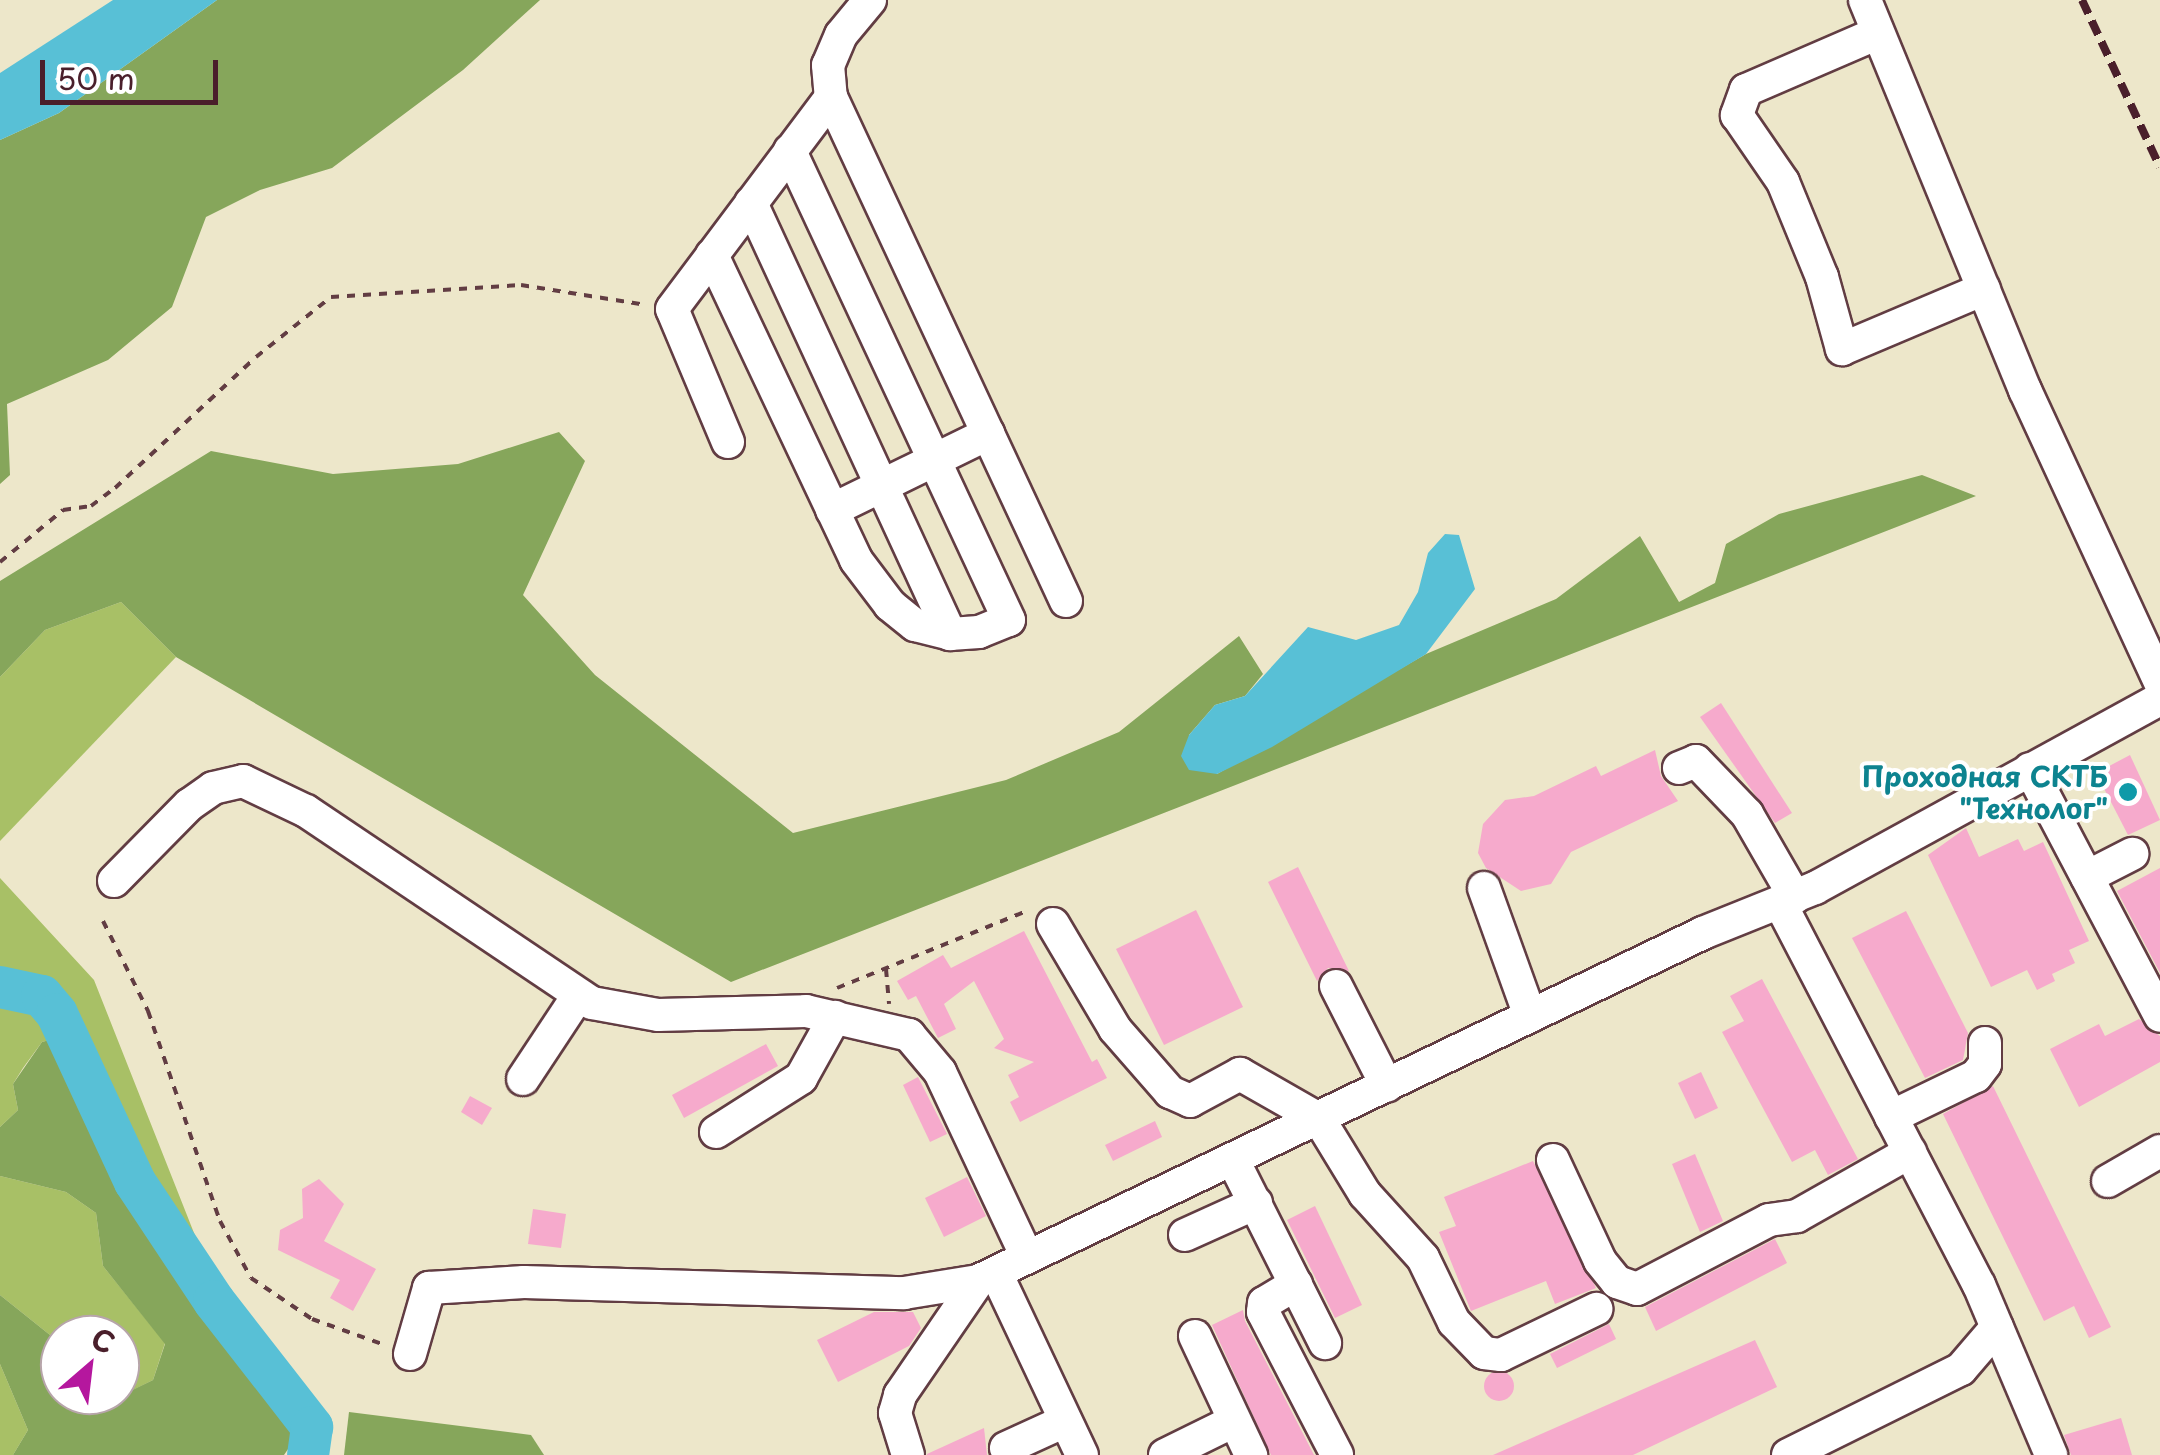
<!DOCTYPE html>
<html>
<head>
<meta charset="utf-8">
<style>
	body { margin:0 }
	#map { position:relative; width:2160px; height:1455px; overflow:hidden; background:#ede7ca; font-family:"Playpen Sans",sans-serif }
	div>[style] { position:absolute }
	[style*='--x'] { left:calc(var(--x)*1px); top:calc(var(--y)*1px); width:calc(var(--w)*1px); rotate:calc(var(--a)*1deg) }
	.green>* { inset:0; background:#a8c066 }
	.forest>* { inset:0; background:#86a65b }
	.water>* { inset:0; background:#58c0d6 }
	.river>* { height:42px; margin:-21px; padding:0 21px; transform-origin:21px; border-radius:21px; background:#58c0d6 }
	.building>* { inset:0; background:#f6aacc }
	.round { border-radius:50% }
	.path>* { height:4px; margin-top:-2px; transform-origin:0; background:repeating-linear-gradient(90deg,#623d43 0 8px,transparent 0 16px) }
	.roads { filter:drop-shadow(2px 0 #623d43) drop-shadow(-2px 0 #623d43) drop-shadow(0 2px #623d43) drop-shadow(0 -2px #623d43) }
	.minor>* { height:32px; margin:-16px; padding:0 16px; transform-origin:16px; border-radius:16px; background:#fff }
	.rail>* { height:8px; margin-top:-4px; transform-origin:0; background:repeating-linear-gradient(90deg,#4a1f2b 0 15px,transparent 0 23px) }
	.dots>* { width:28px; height:28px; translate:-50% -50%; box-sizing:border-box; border:5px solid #fff; border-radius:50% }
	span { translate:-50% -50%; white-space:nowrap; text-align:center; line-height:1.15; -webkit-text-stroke:8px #fff; paint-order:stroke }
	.culture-label { font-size:28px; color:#0d838f; font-weight:700 }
	.right { translate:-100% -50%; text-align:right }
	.north { position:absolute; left:40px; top:1315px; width:100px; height:100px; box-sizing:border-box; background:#fff; border:2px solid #b7a5aa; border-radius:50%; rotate:28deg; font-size:28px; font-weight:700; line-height:40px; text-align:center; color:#4a1f2b }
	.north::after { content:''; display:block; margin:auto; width:35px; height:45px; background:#b5179e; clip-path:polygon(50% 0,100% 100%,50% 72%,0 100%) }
	.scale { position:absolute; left:40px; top:60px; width:178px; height:45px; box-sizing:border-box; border:5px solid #4a1f2b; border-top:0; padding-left:12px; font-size:30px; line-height:35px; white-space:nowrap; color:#4a1f2b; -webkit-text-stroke:8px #fff; paint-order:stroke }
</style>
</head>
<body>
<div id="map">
	<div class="green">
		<div style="clip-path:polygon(121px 602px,176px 657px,0 841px,0 677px,45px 630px)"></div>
		<div style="clip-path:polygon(0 878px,94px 980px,196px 1238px,147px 1172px,70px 1011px,44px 988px,0 977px)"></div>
		<div style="clip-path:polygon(0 994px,48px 1012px,60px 1037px,42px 1042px,23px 1068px,13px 1084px,18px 1110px,0 1127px)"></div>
		<div style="clip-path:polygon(0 1176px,66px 1192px,96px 1213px,103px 1266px,165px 1343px,153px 1380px,115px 1399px,120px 1335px,60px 1335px,60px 1343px,0 1295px)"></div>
		<div style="clip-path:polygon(0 1364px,28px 1430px,13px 1455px,0 1455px)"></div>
	</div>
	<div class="forest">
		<div style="clip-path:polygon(217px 0,540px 0,463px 70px,332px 168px,260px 190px,206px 217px,172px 307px,108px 360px,7px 404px,10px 475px,0 484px,0 140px,59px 113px)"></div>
		<div style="clip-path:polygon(559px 432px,585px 461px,523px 595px,595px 675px,793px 833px,1006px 780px,1119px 732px,1239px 636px,1263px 674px,1245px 696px,1215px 705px,1189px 735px,1217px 774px,1426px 654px,1556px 599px,1640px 536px,1679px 602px,1715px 583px,1726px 544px,1779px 514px,1922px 475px,1976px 496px,731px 982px,176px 657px,121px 602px,45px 630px,0 677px,0 581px,211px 451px,333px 474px,458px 464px)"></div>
		<div style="clip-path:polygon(60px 1037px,125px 1185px,299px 1433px,284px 1455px,13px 1455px,28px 1430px,0 1364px,0 1295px,60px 1343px,60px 1395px,116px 1398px,153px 1380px,165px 1344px,103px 1266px,96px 1213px,66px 1192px,0 1176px,0 1127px,18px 1110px,13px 1084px,42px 1042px)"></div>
		<div style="clip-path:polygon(349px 1412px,531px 1435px,544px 1455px,344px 1455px)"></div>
	</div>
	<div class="water">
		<div style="clip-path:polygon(113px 0,217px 0,59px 113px,0 140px,0 73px)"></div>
		<div style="clip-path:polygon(1445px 534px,1459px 535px,1475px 589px,1426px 654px,1272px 747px,1217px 774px,1189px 770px,1181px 756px,1189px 735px,1215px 705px,1245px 696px,1308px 627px,1356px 640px,1399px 625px,1418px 592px,1428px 553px)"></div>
	</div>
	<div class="river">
		<div style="--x:0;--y:987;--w:43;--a:12.1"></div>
		<div style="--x:42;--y:996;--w:23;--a:50"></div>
		<div style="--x:57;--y:1014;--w:185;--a:65.1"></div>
		<div style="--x:135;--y:1182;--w:143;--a:56.4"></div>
		<div style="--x:214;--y:1301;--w:160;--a:52.1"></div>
		<div style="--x:312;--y:1427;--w:28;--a:98"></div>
	</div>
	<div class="building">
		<div style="clip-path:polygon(1721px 703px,1792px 813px,1775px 823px,1700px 717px)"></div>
		<div style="clip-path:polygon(1655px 750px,1661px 776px,1678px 801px,1571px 852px,1551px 884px,1521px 891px,1486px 868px,1478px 853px,1483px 824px,1505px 800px,1534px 796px,1596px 766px,1601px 776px)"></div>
		<div style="clip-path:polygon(2130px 755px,2160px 820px,2128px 835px,2096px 773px)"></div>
		<div style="clip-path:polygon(1966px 828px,1979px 857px,2018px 839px,2024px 851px,2043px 842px,2089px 941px,2069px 950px,2075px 963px,2052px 974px,2055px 981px,2037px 990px,2027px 970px,1991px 987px,1928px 855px)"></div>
		<div style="clip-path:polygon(1298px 867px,1349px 971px,1328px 968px,1317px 981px,1268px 882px)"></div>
		<div style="clip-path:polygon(2160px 868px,2160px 973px,2117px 891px)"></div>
		<div style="clip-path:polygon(1196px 910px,1243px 1007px,1164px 1045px,1116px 949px)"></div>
		<div style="clip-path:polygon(1906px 911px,1968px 1033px,1963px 1060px,1925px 1078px,1852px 938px)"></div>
		<div style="clip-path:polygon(1024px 931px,1092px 1062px,1097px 1059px,1107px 1078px,1020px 1122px,1010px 1102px,1019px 1097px,1008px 1075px,1034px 1062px,994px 1048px,1004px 1039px,974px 981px,944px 1004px,956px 1029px,938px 1038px,916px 996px,908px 1000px,897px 981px,943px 955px,951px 968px)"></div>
		<div style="clip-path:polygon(1762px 979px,1858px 1159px,1828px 1175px,1815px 1150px,1792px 1162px,1722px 1032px,1744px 1021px,1730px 996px)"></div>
		<div style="clip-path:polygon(2139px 1019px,2160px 1036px,2160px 1062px,2079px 1107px,2050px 1049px,2099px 1024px,2105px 1036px)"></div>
		<div style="clip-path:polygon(766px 1044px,778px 1066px,684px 1118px,672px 1095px)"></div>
		<div style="clip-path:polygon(1701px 1072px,1718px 1108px,1695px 1119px,1678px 1083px)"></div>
		<div style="clip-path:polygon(918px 1077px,947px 1134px,930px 1142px,903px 1085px)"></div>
		<div style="clip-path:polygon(1993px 1086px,2111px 1327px,2089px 1338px,2074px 1306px,2044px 1321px,1943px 1114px)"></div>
		<div style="clip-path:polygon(470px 1096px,492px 1108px,482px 1125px,461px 1112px)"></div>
		<div style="clip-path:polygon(1155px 1121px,1162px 1137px,1113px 1161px,1105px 1145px)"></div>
		<div style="clip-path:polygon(1695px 1154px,1723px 1221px,1700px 1232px,1672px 1164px)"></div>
		<div style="clip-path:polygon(1533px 1161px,1596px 1288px,1555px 1304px,1546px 1281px,1471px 1311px,1439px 1232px,1456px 1226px,1444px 1197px)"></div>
		<div style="clip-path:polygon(967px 1177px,986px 1216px,944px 1237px,925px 1198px)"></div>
		<div style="clip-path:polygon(319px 1179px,344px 1204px,324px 1241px,376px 1269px,353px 1311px,330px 1298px,340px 1280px,278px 1250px,280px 1230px,303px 1218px,302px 1189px)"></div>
		<div style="clip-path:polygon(1315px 1206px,1362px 1305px,1335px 1318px,1287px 1220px)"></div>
		<div style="clip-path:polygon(533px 1209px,566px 1214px,561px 1248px,528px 1244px)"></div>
		<div style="clip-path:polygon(1775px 1239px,1787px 1263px,1656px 1331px,1645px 1307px)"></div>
		<div style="clip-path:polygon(1243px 1310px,1245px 1321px,1314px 1455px,1271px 1455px,1212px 1325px)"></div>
		<div style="clip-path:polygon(874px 1312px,913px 1312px,921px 1328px,909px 1346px,838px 1382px,817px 1340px)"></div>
		<div style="clip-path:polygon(1609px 1324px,1616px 1339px,1557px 1368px,1550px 1354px)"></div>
		<div style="clip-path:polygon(1755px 1340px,1777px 1387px,1633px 1455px,1493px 1455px)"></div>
		<div class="round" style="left:1484px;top:1371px;width:30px;height:30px"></div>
		<div style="clip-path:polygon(2121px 1418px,2132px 1455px,2071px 1455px,2064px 1435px)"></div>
		<div style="clip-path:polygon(984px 1428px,987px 1455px,927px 1455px,927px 1454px)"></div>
	</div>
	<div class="path">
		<div style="--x:0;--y:562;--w:82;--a:-39.5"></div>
		<div style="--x:63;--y:510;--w:28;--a:-8"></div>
		<div style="--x:91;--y:506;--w:30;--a:-37"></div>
		<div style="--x:115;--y:488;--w:192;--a:-42.9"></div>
		<div style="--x:256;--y:357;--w:96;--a:-38.7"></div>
		<div style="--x:331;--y:297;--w:190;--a:-3.6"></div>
		<div style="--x:521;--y:285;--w:127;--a:9.1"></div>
		<div style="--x:103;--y:921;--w:101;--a:63.4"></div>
		<div style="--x:148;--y:1011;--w:222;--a:71.1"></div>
		<div style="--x:220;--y:1221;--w:65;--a:61.5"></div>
		<div style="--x:251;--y:1278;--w:73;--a:33.9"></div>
		<div style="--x:312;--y:1319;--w:74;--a:19.7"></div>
		<div style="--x:886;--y:969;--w:35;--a:85"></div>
		<div style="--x:837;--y:988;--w:205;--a:-22.1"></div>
	</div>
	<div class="roads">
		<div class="minor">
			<div style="--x:870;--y:0;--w:45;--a:129.6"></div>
			<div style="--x:841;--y:35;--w:33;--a:113"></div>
			<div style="--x:828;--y:65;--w:32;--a:85"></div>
			<div style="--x:831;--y:97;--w:556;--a:65"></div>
			<div style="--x:1865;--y:0;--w:422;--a:67.7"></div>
			<div style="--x:2025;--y:390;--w:322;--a:65.2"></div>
			<div style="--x:1878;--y:33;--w:144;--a:156.6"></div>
			<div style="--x:1746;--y:90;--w:27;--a:110"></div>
			<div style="--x:1737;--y:115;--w:81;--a:55.5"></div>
			<div style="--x:1783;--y:182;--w:103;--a:67.7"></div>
			<div style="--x:1822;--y:277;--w:75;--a:74.5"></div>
			<div style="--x:1842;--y:349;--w:154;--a:-22.9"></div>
			<div style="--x:751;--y:203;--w:475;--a:65.2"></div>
			<div style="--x:712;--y:255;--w:337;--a:64.7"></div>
			<div style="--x:856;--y:560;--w:56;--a:52.9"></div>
			<div style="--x:890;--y:605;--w:32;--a:39"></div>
			<div style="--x:915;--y:625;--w:36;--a:14"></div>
			<div style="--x:950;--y:634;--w:29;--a:-4"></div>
			<div style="--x:979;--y:632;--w:32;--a:-22"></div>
			<div style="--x:1009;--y:620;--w:518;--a:-115.03"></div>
			<div style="--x:728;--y:442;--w:144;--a:-112.8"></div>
			<div style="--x:672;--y:309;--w:265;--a:-53.1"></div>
			<div style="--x:832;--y:510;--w:174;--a:-26"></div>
			<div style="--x:1679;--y:768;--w:18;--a:-22"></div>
			<div style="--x:1696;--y:761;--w:74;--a:46.1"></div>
			<div style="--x:1747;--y:814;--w:96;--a:60"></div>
			<div style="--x:2030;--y:769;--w:279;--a:62.2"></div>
			<div style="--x:2087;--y:877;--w:51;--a:-27.1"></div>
			<div style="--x:114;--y:881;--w:107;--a:-45.4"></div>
			<div style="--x:189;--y:805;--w:29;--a:-35"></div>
			<div style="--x:213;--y:788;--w:31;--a:-13"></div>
			<div style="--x:243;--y:781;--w:70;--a:25.5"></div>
			<div style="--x:306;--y:811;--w:344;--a:33.9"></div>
			<div style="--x:592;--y:1003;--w:67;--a:10.3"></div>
			<div style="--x:658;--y:1015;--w:148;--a:-1.5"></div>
			<div style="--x:806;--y:1011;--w:106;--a:13.1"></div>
			<div style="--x:909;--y:1035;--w:48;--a:50"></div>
			<div style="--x:940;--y:1072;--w:204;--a:64.8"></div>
			<div style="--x:1484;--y:888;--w:136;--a:70.2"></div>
			<div style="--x:1780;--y:903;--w:431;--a:62.5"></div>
			<div style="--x:1979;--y:1285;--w:185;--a:67"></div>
			<div style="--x:1053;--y:924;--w:122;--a:59.4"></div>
			<div style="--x:1115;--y:1029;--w:84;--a:48.9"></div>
			<div style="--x:1170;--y:1092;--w:22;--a:24"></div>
			<div style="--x:1190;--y:1101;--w:57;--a:-28.4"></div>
			<div style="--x:1240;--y:1074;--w:91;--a:29.7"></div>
			<div style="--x:1319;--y:1119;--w:88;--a:58.5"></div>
			<div style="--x:1365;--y:1194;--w:86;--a:47.8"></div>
			<div style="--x:1423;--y:1258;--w:71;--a:64.2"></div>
			<div style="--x:1454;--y:1322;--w:43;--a:45.9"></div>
			<div style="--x:1484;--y:1353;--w:17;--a:7"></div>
			<div style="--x:1501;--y:1355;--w:106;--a:-25.8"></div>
			<div style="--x:1336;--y:986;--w:112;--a:63"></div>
			<div style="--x:523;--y:1079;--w:100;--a:-56.5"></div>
			<div style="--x:1891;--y:1117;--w:94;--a:-25.8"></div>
			<div style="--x:1976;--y:1076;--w:15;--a:-53"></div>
			<div style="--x:1985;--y:1064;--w:21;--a:-90"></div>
			<div style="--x:716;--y:1132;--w:101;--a:-32.4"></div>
			<div style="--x:801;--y:1078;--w:70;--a:-60.9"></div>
			<div style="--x:1233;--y:1160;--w:205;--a:63.3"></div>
			<div style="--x:1553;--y:1160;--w:111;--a:65"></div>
			<div style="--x:1600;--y:1261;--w:27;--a:51"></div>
			<div style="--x:1617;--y:1282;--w:21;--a:19"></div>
			<div style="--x:1637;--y:1289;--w:149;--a:-27.6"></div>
			<div style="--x:1769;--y:1220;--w:28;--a:-8"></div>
			<div style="--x:1797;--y:1216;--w:130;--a:-29.5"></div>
			<div style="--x:2108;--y:1181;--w:60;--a:-30"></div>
			<div style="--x:1185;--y:1235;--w:78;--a:-24.3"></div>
			<div style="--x:996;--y:1273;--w:201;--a:64.7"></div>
			<div style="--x:1296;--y:1284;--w:37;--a:149"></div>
			<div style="--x:1264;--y:1303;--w:9;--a:96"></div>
			<div style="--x:1263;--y:1312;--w:161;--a:62.6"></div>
			<div style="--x:1195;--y:1336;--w:132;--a:64.8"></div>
			<div style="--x:410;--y:1354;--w:69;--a:-73.9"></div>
			<div style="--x:429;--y:1288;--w:95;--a:-3.6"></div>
			<div style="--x:524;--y:1282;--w:380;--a:1.7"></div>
			<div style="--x:904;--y:1293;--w:75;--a:-9.2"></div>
			<div style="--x:1006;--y:1448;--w:65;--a:-24.6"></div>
			<div style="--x:908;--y:1455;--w:44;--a:-107.2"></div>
			<div style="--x:895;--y:1413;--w:19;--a:-74"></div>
			<div style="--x:900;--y:1395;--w:138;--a:-55.6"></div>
			<div style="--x:978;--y:1281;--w:804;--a:-25.64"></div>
			<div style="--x:1703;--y:933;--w:121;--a:-21.9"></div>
			<div style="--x:1815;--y:888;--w:393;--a:-28.7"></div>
			<div style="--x:1165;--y:1455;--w:77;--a:-26.2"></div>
			<div style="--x:1788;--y:1455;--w:193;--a:-26.4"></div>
			<div style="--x:1961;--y:1369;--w:55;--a:-49.4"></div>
		</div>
	</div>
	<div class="rail">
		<div style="--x:2082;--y:0;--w:184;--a:65"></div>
	</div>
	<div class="dots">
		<div style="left:2128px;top:792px;background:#0f9aa8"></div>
	</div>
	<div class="culture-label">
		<span class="right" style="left:2108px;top:792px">Проходная СКТБ<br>"Технолог"</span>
	</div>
	<div class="north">С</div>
	<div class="scale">50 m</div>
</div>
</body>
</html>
